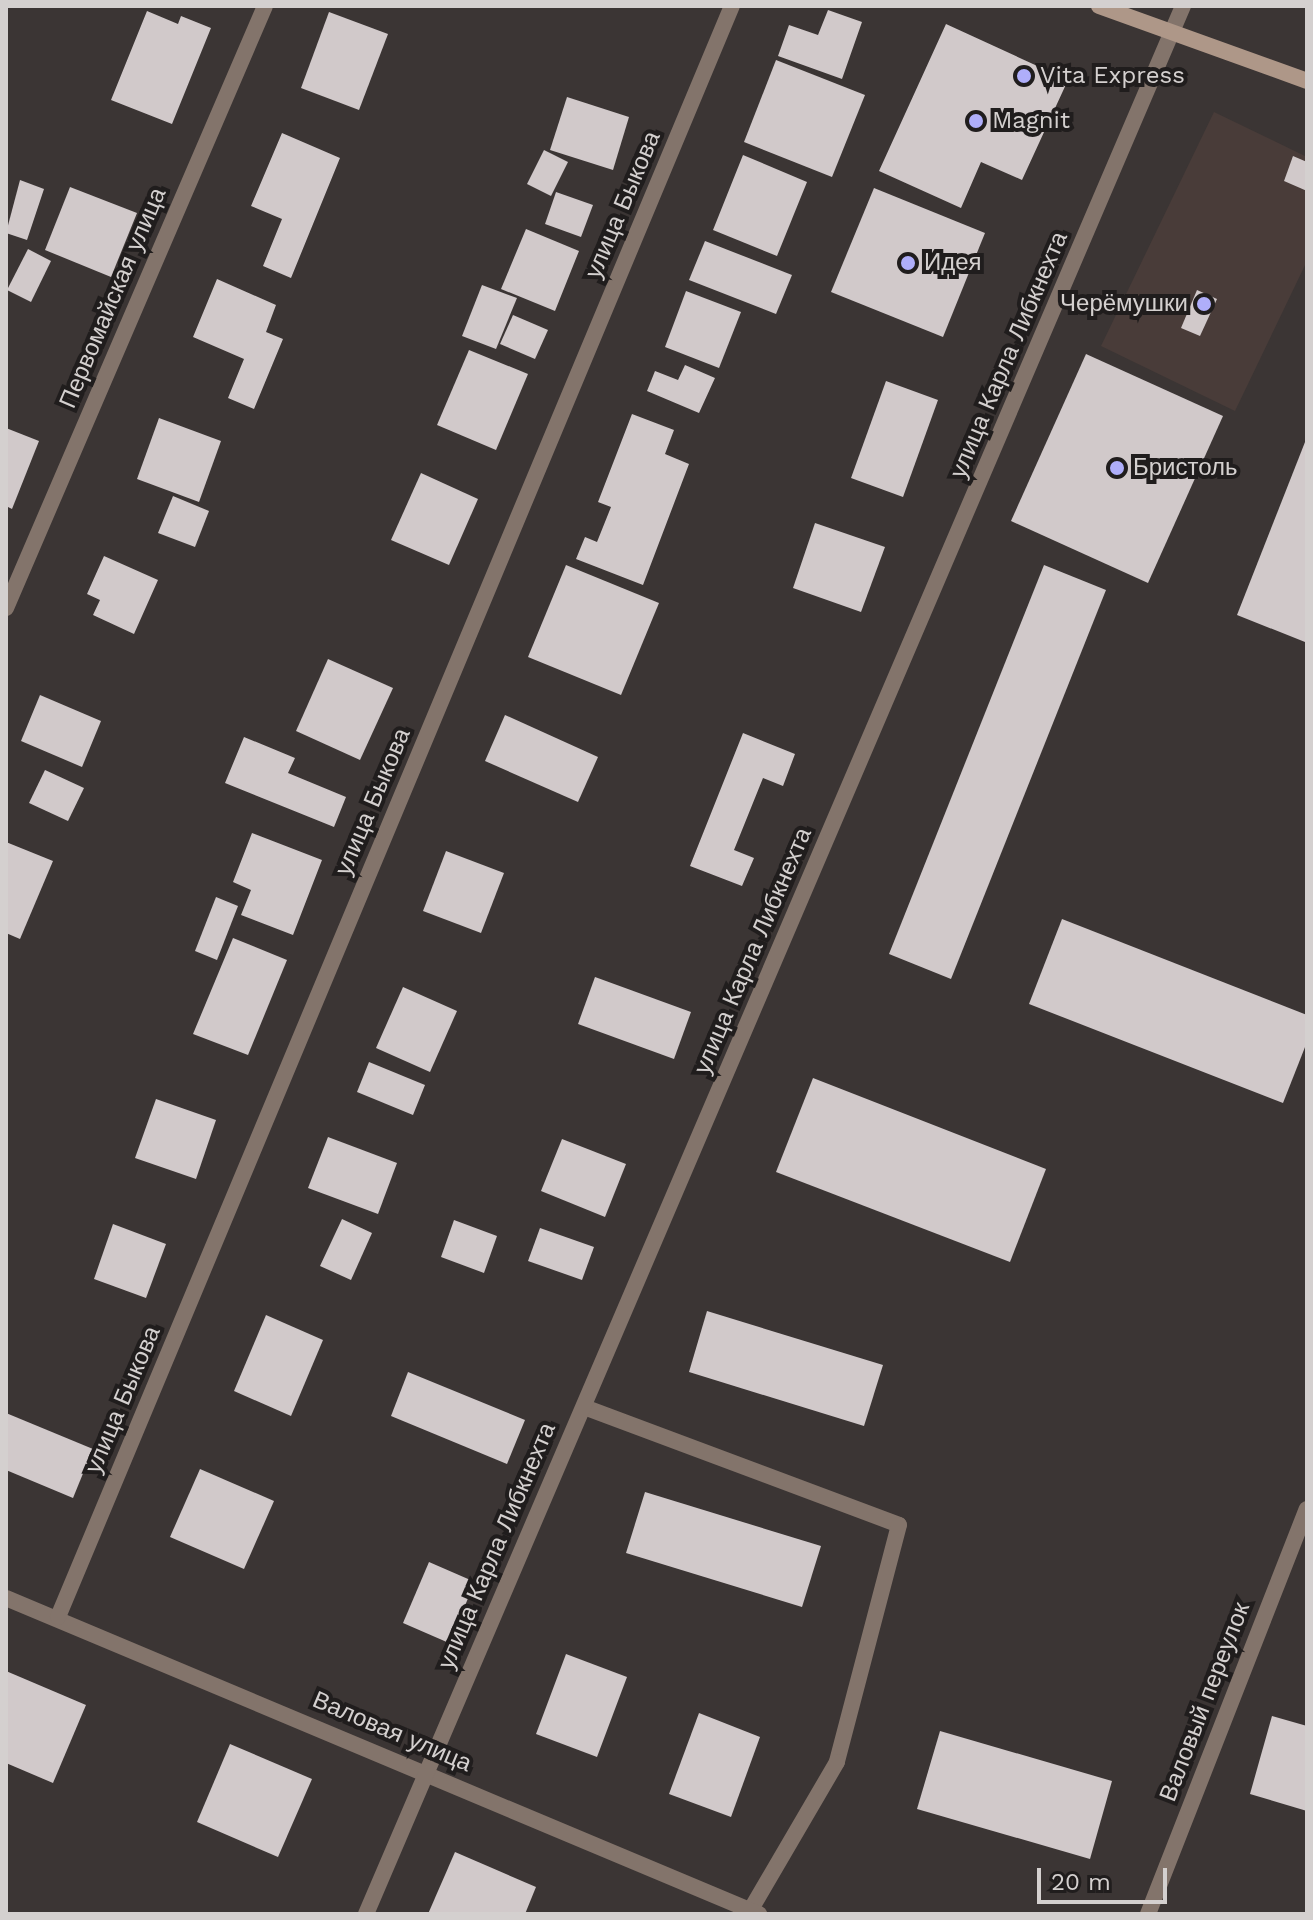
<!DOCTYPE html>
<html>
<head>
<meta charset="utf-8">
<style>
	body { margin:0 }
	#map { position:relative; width:1313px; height:1920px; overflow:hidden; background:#3b3534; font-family:"Work Sans",sans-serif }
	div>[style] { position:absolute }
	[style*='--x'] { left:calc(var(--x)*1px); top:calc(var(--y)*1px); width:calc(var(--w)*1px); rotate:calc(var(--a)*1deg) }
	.built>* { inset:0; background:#493c39 }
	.building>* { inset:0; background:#d1c9ca }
	.service>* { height:16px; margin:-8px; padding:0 8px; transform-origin:8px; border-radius:8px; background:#83746b }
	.minor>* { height:16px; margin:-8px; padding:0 8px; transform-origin:8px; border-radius:8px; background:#83746b }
	.secondary>* { height:16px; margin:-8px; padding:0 8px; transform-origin:8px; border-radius:8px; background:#ae9788 }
	.dots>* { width:22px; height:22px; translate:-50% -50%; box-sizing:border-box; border:4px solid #201d1d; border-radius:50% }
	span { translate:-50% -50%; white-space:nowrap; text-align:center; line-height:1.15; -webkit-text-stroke:8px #201d1d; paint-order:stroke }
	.poi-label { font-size:24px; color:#d4d0cf }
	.left { translate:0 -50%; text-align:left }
	.right { translate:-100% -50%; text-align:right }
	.street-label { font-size:24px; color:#d4d0cf }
	.frame { position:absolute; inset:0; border:8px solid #d4d0cf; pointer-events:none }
	.scale { position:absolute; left:1037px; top:1868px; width:130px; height:36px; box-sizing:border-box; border:4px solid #d4d0cf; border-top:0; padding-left:10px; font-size:24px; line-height:28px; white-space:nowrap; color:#d4d0cf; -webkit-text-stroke:6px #201d1d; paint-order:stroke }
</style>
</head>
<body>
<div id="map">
	<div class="built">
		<div style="clip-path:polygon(1214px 112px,1307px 157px,1307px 261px,1235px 411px,1101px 346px)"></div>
	</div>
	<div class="building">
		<div style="clip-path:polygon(828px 10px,862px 22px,842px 79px,778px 56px,789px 25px,818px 35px)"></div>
		<div style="clip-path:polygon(147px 11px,178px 24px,181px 16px,211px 28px,172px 124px,111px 100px)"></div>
		<div style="clip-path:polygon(329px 12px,388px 34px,359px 110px,301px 88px)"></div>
		<div style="clip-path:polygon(946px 24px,1068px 80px,1022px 180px,981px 162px,961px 208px,879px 171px)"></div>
		<div style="clip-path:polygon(776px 60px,865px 95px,832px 177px,744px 142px)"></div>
		<div style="clip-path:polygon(567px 97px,629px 117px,613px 170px,550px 150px)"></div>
		<div style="clip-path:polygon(282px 133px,340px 158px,291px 278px,263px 266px,282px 219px,251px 206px)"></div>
		<div style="clip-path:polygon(544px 150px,568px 162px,551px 196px,527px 184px)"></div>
		<div style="clip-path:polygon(743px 155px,807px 182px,777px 256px,713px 230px)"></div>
		<div style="clip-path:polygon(1293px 156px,1307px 162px,1307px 191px,1284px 181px)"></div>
		<div style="clip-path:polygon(20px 180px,44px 189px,27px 240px,6px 233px)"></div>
		<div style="clip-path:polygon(70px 187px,137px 213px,111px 277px,45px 250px)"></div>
		<div style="clip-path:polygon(874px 188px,985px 233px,943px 337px,831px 292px)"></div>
		<div style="clip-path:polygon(556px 192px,593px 205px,581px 237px,545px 224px)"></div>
		<div style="clip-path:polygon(526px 229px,579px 251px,555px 311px,501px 289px)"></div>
		<div style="clip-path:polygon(705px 241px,792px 275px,776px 314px,689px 280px)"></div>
		<div style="clip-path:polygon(28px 249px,51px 261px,31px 302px,7px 290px)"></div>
		<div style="clip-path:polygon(217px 279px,276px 305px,266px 332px,283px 339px,254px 409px,228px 398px,244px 359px,193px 337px)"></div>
		<div style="clip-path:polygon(482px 285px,517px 298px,496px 349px,462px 336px)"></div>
		<div style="clip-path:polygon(1197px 290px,1217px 299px,1200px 336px,1181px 328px)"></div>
		<div style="clip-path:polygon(686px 291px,741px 312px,719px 368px,665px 347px)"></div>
		<div style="clip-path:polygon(513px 315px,548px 330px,535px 359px,500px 344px)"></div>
		<div style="clip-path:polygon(469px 350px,528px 374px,496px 450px,437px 425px)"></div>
		<div style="clip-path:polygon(1086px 354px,1223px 416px,1148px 583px,1011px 521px)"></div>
		<div style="clip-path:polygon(685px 365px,715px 378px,699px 413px,647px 391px,655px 371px,678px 380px)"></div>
		<div style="clip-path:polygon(886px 381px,938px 400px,903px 497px,851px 478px)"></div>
		<div style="clip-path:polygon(632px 414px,674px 430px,665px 454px,689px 464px,643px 585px,576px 559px,585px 537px,597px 542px,611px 507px,598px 502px)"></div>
		<div style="clip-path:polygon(159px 418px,221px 441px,199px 502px,137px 479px)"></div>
		<div style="clip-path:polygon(6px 428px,39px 441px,12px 509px,6px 506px)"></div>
		<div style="clip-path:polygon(1307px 437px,1307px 638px,1305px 642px,1237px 615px)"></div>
		<div style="clip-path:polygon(421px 473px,478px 499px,449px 565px,391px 540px)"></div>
		<div style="clip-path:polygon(173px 496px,209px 511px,195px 547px,158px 533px)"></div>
		<div style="clip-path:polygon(815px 523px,885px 547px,861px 612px,793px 588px)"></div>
		<div style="clip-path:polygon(104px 556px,158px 580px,134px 634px,93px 615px,100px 600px,87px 594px)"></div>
		<div style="clip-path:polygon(566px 565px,659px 603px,621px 695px,528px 657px)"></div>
		<div style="clip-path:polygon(1044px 565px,1106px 590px,951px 979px,889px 954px)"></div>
		<div style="clip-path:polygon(328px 659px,393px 688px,360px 760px,296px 731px)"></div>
		<div style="clip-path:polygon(40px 695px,101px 721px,82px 767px,21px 741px)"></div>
		<div style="clip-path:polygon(505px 715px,598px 757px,578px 802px,485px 761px)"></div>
		<div style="clip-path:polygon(743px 733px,795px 754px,783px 786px,763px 778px,734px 850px,754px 858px,742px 886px,690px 866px)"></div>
		<div style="clip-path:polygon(244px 737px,295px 758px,288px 773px,346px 797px,334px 827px,225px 783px)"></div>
		<div style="clip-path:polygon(45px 770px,84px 788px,68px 821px,29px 803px)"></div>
		<div style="clip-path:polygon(252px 833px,322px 860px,293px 935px,241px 915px,251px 890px,233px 882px)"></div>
		<div style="clip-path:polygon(6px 842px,53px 861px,20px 939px,6px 933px)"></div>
		<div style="clip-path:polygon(446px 851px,504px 873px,481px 933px,423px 911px)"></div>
		<div style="clip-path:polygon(216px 897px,238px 906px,217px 960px,195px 951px)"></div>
		<div style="clip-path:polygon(1062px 919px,1307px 1015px,1307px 1042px,1283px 1103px,1029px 1004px)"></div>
		<div style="clip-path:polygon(233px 938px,287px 960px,248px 1055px,193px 1034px)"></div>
		<div style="clip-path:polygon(595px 977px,691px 1012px,674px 1059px,578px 1024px)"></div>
		<div style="clip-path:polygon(403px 987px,457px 1011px,430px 1072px,376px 1048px)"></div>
		<div style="clip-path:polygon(369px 1062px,425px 1085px,413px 1115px,357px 1092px)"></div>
		<div style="clip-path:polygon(813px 1078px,1046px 1169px,1010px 1262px,776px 1172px)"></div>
		<div style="clip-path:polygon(156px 1099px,216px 1120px,196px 1179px,135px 1158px)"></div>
		<div style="clip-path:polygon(328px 1137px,397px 1163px,378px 1214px,308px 1188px)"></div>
		<div style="clip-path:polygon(562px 1139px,626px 1164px,605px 1217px,541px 1191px)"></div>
		<div style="clip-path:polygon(342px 1219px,372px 1233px,351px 1280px,320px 1266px)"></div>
		<div style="clip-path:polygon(454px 1220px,497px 1236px,484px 1273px,441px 1257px)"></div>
		<div style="clip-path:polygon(113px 1224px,166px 1244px,146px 1298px,94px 1279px)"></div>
		<div style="clip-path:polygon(540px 1228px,594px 1247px,582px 1280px,528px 1261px)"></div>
		<div style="clip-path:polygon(707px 1311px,883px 1365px,864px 1426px,689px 1372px)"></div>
		<div style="clip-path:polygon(266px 1315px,323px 1340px,291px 1416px,234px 1391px)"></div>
		<div style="clip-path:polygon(408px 1372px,525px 1420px,507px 1464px,391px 1416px)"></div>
		<div style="clip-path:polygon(6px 1413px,93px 1449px,73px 1498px,6px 1470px)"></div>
		<div style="clip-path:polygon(200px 1469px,274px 1501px,244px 1569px,170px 1537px)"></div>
		<div style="clip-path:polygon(645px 1492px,821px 1546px,802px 1607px,626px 1553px)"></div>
		<div style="clip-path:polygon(429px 1562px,475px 1582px,449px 1643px,403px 1623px)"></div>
		<div style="clip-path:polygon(566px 1654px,627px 1677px,597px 1757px,536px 1734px)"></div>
		<div style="clip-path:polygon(6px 1671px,86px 1705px,53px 1783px,6px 1763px)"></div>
		<div style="clip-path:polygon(699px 1713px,760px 1737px,731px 1817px,669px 1794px)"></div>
		<div style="clip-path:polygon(1272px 1716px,1307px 1726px,1307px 1811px,1250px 1794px)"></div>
		<div style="clip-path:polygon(940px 1731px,1112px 1781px,1090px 1859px,917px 1809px)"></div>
		<div style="clip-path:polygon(230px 1744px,312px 1779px,278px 1857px,197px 1822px)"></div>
		<div style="clip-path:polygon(455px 1852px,536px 1887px,525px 1914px,428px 1914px)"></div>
	</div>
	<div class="service">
		<div style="--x:584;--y:1407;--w:336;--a:20.5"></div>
		<div style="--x:899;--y:1525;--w:245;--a:104.7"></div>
		<div style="--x:837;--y:1762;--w:173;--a:120.3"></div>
	</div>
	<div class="minor">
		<div style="--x:6;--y:608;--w:655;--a:-66.72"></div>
		<div style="--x:6;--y:1598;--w:817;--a:22.77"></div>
		<div style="--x:58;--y:1617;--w:1746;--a:-67.3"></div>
		<div style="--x:366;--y:1914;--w:2076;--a:-66.82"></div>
		<div style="--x:1148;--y:1914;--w:435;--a:-68.6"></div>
	</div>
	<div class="secondary">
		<div style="--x:1099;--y:6;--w:221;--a:19.8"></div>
	</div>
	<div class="dots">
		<div style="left:1024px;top:76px;background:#afaefa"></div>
		<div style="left:976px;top:121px;background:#afaefa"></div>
		<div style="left:908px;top:263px;background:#afaefa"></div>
		<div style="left:1204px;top:304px;background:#afaefa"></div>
		<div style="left:1117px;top:468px;background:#afaefa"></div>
	</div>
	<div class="poi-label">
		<span class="left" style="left:1040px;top:76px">Vita Express</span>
		<span class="left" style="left:992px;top:121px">Magnit</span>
		<span class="left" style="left:924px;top:263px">Идея</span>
		<span class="right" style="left:1188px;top:304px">Черёмушки</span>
		<span class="left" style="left:1133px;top:468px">Бристоль</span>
	</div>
	<div class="street-label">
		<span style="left:623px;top:205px;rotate:-67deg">улица Быкова</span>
		<span style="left:113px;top:298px;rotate:-67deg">Первомайская улица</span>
		<span style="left:1009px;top:355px;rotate:-67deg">улица Карла Либкнехта</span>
		<span style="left:373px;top:802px;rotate:-67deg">улица Быкова</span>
		<span style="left:753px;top:951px;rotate:-67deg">улица Карла Либкнехта</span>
		<span style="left:123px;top:1400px;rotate:-67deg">улица Быкова</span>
		<span style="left:497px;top:1546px;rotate:-67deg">улица Карла Либкнехта</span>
		<span style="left:1205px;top:1702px;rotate:-69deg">Валовый переулок</span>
		<span style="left:392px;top:1732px;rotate:23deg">Валовая улица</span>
	</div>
	<div class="frame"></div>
	<div class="scale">20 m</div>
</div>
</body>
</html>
